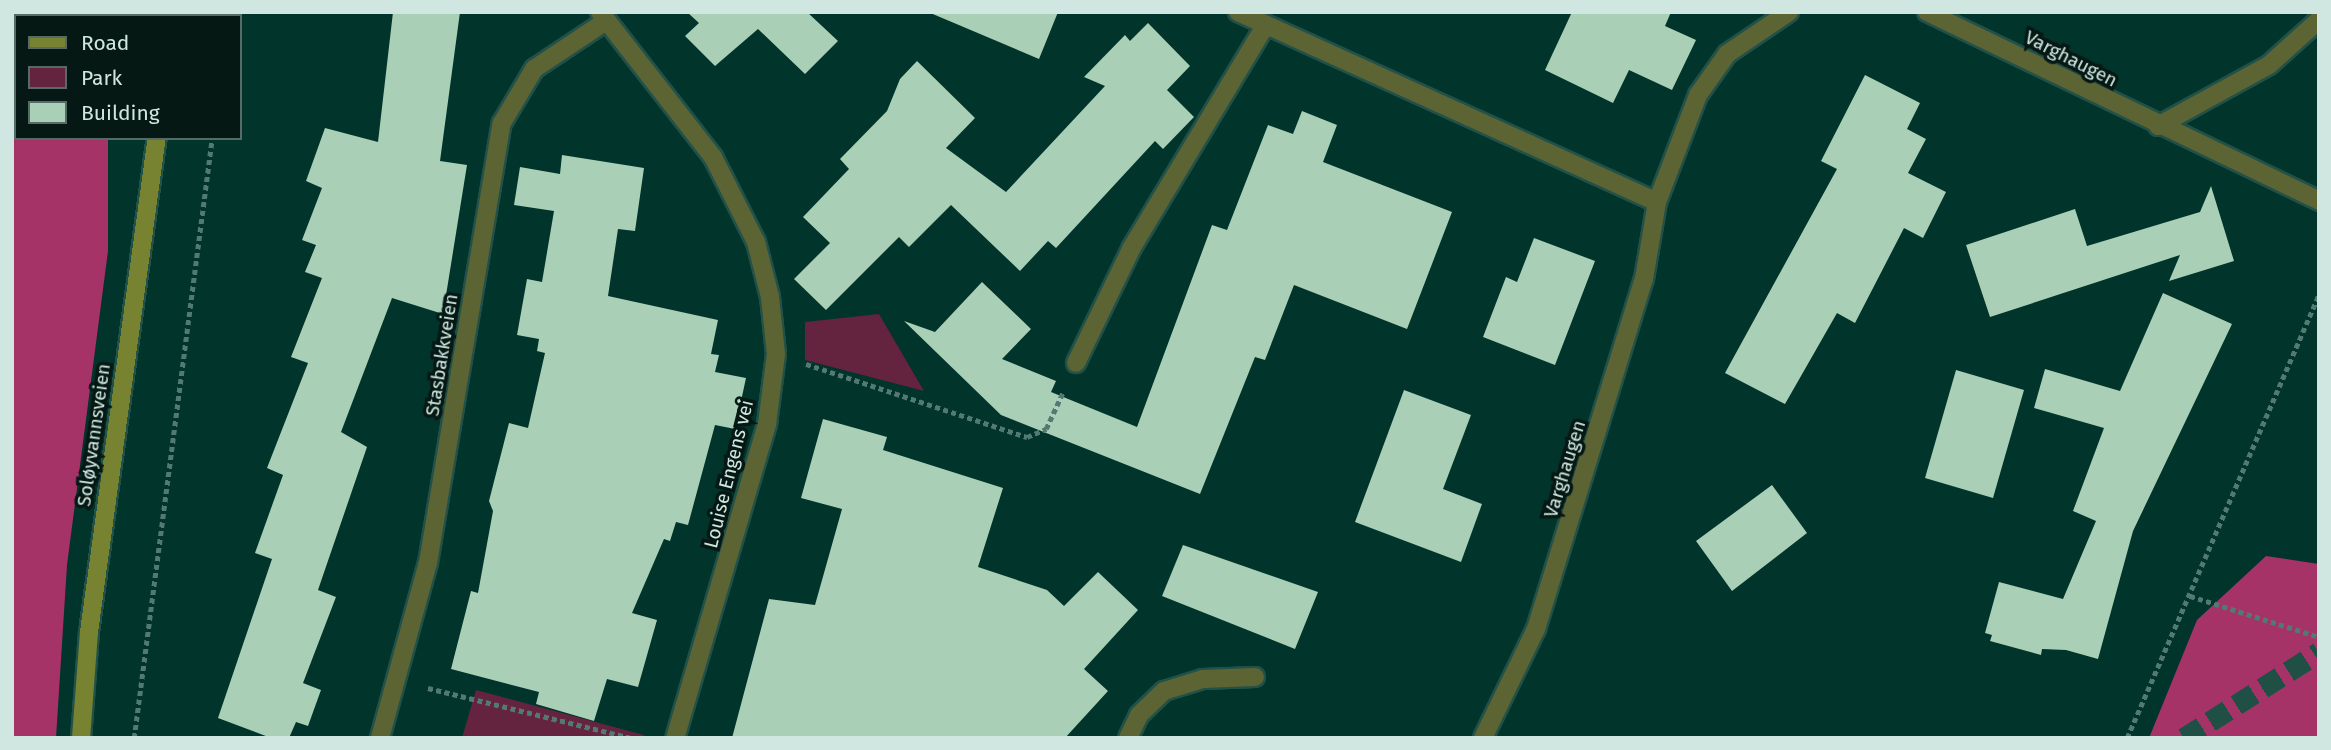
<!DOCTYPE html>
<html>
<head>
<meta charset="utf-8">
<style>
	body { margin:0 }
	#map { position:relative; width:2331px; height:750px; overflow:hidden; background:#01342b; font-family:"Fira Sans",sans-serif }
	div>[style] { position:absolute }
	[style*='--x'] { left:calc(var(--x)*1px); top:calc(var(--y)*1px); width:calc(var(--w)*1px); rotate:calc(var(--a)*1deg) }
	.green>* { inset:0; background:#64233f }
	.forest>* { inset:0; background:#a53367 }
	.building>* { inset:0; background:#a9cfb6 }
	.highway-tunnel>* { height:21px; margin-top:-10.5px; transform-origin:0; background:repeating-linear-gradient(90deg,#204f46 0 21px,transparent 0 31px) }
	.path>* { height:4.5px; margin-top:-2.25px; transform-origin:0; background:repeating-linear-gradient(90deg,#527a72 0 5px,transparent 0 8.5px) }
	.roads { filter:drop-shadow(2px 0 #225148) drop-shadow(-2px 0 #225148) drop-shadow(0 2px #225148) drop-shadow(0 -2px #225148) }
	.lane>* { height:18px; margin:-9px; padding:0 9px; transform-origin:9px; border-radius:9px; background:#5d6434 }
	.street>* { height:18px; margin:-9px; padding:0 9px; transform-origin:9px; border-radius:9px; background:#5d6434 }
	.secondary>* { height:18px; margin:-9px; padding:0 9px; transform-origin:9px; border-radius:9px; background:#788331 }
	span { translate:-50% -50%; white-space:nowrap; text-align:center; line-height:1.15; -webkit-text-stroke:7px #061814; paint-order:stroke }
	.street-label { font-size:19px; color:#cfe7e0 }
	.frame { position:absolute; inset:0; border:14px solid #cfe7e0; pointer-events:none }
	.legend { position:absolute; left:14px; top:14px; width:228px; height:126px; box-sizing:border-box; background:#061814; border:2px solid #566b66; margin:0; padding:9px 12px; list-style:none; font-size:21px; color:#cfe7e0 }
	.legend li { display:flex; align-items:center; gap:14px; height:35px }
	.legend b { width:35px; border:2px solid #566b66 }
</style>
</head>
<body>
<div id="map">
	<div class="green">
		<div style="clip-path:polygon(879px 314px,924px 391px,805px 360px,805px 322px)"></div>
		<div style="clip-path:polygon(476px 690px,644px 735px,643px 738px,462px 738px)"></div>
	</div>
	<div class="forest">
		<div style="clip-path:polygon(12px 12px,128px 12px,16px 16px,16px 138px,108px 138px,108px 251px,67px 565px,56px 738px,12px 738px)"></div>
		<div style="clip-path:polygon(2266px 556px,2319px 564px,2319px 738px,2149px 738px,2197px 620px)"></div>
	</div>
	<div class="building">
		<div style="clip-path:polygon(393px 12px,460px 12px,440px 161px,467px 165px,443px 314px,392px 298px,341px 432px,367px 447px,318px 590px,336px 597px,303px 683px,321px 690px,308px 726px,296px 722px,289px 738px,271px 738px,218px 718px,272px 559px,255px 553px,283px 475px,267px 468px,308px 363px,291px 357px,322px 278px,305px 272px,316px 245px,302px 240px,322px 188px,306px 181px,325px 128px,378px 142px)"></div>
		<div style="clip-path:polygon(687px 12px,807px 12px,838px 41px,805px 74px,758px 29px,715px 66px,685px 36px,699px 23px)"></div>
		<div style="clip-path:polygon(928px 12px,1058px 12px,1039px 59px)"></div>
		<div style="clip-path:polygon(1572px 12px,1671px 12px,1665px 26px,1696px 40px,1672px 90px,1629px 70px,1613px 103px,1545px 70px)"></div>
		<div style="clip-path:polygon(1148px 23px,1190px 66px,1167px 90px,1194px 117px,1163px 149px,1155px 141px,1056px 248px,1048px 241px,1020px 271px,951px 205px,909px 247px,899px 237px,826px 310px,794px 279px,830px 243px,803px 217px,849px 169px,840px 159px,887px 111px,900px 79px,917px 61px,975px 118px,946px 148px,1006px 192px,1105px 86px,1084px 77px,1125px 35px,1130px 41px)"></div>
		<div style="clip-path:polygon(1865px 75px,1920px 103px,1907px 129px,1926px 139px,1908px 173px,1946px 192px,1923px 238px,1904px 228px,1855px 323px,1837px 313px,1785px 404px,1725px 373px,1837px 169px,1821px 161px)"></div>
		<div style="clip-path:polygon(1302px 111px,1337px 125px,1323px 162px,1452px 212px,1407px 329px,1294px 285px,1265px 360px,1255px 357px,1200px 494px,1001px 415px,904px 321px,935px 332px,982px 282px,1031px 329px,1002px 359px,1056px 381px,1051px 392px,1137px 427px,1212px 225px,1227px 230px,1268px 125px,1293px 134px)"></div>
		<div style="clip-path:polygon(562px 155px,644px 168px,635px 231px,618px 229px,608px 296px,718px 320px,711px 354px,719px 355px,715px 372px,746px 378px,735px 429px,715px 425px,688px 525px,676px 522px,670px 541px,664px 539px,632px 613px,657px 620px,638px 687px,607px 679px,594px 721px,536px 704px,539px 692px,451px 669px,471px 591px,478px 593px,493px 511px,489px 501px,509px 423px,528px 428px,545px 353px,537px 351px,539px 339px,517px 335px,527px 279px,542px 282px,554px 211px,514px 205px,520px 167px,560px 174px)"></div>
		<div style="clip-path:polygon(2211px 186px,2234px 261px,2169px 281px,2180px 255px,1990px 317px,1966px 245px,2075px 209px,2087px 246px,2200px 212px)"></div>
		<div style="clip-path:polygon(1534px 238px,1595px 261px,1555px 365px,1483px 337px,1506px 277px,1517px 282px)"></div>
		<div style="clip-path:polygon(2163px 293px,2232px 324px,2133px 531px,2098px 659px,2066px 650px,2042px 649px,2041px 655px,1990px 641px,1992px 635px,1985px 633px,1999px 582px,2063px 599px,2096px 521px,2073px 511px,2104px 428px,2034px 408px,2045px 369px,2120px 391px)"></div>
		<div style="clip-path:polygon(1956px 370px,2024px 390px,1993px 498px,1925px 478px)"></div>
		<div style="clip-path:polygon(1404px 390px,1471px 415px,1443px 489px,1482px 504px,1461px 562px,1355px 522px)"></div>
		<div style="clip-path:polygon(823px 419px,887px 437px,883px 450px,1003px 488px,978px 567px,1047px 590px,1064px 606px,1098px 572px,1138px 610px,1084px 669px,1108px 691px,1065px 738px,732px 738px,769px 599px,815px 605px,842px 509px,801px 498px)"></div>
		<div style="clip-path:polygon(1772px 485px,1807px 533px,1732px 591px,1696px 541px)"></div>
		<div style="clip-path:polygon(1183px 545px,1318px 592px,1295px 649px,1162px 596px)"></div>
	</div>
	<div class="highway-tunnel">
		<div style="--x:2184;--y:738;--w:160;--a:-32.5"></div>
	</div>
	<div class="path">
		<div style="--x:231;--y:16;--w:4;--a:-90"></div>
		<div style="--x:806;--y:364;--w:233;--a:18.3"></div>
		<div style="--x:1027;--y:437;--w:21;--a:-23"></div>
		<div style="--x:1046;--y:429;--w:41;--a:-65.3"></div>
		<div style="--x:2190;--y:596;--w:135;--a:17.6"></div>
		<div style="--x:428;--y:688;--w:209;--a:13.8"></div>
		<div style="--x:134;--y:738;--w:605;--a:-82.59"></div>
		<div style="--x:2127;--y:738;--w:483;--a:-66.6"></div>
	</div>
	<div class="roads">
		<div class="lane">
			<div style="--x:1128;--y:738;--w:25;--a:-64"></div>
			<div style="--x:1139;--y:715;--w:35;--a:-44"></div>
			<div style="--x:1164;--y:691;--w:41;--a:-17.1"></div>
			<div style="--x:1203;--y:679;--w:52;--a:-2.2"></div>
		</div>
		<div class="street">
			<div style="--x:600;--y:12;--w:184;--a:52.1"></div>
			<div style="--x:713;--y:157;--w:95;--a:63.2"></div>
			<div style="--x:756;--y:242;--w:57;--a:75.7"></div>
			<div style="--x:770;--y:297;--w:57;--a:84"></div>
			<div style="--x:776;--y:354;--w:71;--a:97.3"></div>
			<div style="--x:767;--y:424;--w:327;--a:106.3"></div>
			<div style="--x:1238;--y:12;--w:460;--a:24.4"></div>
			<div style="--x:1927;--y:12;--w:435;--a:25.7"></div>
			<div style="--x:2158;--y:126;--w:127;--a:-28.8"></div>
			<div style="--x:2269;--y:65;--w:67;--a:-42"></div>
			<div style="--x:1076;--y:363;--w:127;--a:-64.2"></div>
			<div style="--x:1131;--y:249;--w:258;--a:-59"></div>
			<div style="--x:380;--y:738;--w:181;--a:-74.7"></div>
			<div style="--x:428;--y:563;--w:446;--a:-80.5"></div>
			<div style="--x:502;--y:123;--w:63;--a:-59.3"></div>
			<div style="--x:534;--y:69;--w:87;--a:-33.7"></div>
			<div style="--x:1483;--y:738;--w:121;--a:-64.1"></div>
			<div style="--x:1536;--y:629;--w:366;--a:-72.9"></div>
			<div style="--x:1644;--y:279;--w:78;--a:-80.4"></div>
			<div style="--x:1657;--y:202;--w:115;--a:-69"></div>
			<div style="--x:1698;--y:95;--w:50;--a:-54.7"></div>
			<div style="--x:1727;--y:54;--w:75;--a:-34.1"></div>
		</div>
		<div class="secondary">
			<div style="--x:176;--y:16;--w:4;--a:-90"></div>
			<div style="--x:81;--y:738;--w:106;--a:-85.7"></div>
			<div style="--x:89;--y:632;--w:499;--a:-82.2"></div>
		</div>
	</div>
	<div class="street-label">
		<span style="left:2071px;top:59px;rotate:27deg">Varghaugen</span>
		<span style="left:442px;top:355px;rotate:-81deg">Stasbakkveien</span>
		<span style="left:94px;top:435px;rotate:-82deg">Soløyvannsveien</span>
		<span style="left:1565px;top:469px;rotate:-73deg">Varghaugen</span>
		<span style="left:729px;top:474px;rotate:-76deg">Louise Engens vei</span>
	</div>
	<div class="frame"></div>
	<ul class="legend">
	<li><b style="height:9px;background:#788331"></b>Road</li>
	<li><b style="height:19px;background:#64233f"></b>Park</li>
	<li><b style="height:19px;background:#a9cfb6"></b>Building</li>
	</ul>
</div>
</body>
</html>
